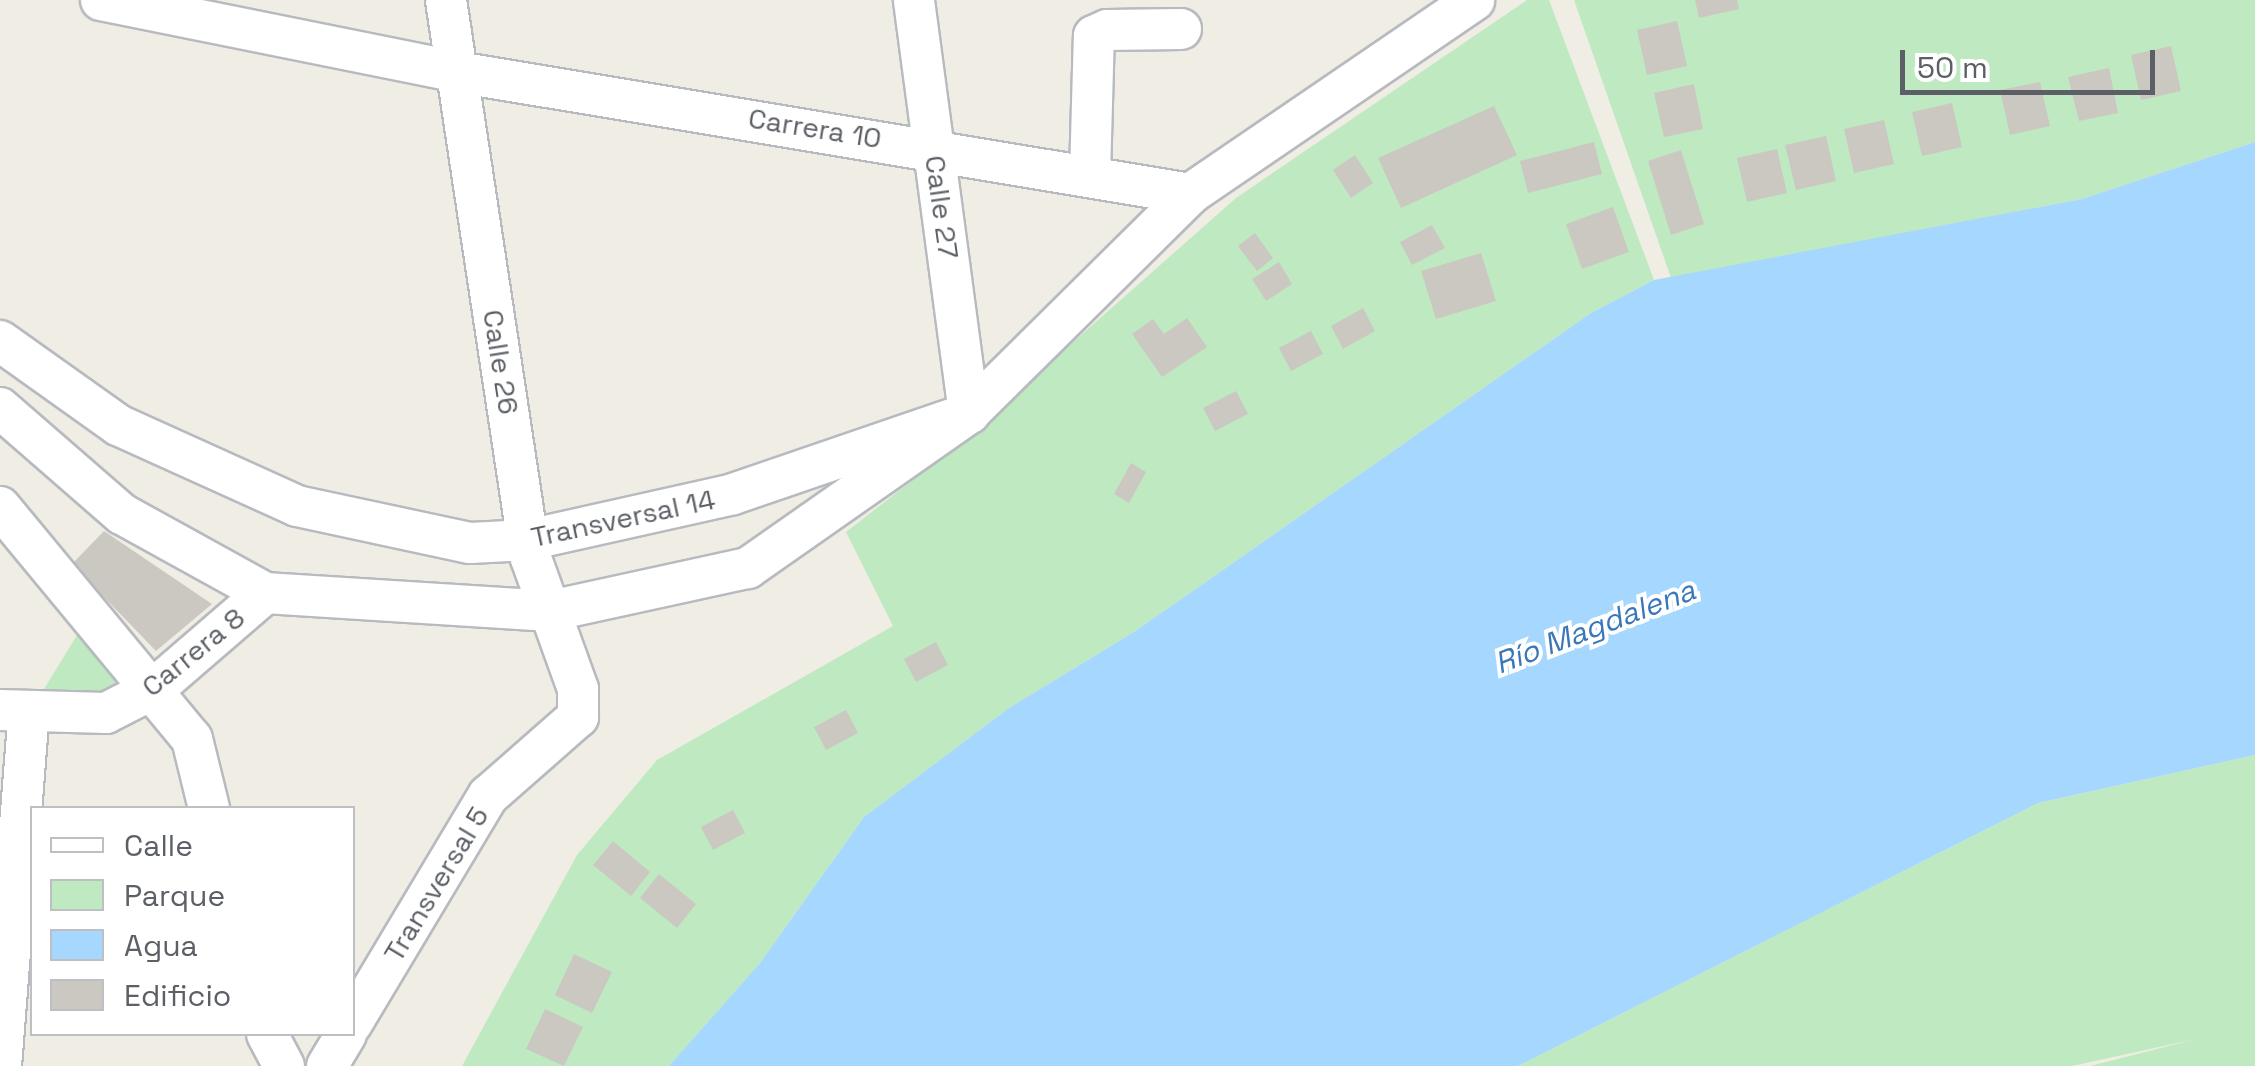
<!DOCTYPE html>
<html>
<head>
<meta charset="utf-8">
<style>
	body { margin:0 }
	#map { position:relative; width:2255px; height:1066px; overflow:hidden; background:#f0ede4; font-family:"Space Grotesk",sans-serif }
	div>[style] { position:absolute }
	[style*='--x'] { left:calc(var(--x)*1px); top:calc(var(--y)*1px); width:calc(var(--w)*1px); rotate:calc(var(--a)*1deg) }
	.green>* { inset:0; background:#bfe9c0 }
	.water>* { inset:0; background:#a5d7ff }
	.building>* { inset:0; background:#cbc8c1 }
	.roads { filter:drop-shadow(2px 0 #b7babf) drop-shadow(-2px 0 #b7babf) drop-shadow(0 2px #b7babf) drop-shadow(0 -2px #b7babf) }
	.minor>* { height:40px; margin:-20px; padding:0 20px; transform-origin:20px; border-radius:20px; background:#fff }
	span { translate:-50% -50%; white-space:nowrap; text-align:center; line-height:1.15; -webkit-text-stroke:8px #fff; paint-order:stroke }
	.street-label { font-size:28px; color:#5c6066 }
	.water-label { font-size:30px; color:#3a77b8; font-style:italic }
	.legend { position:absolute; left:30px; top:806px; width:325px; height:230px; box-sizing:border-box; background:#fff; border:2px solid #bebfc2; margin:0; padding:12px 18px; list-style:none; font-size:30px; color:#5c6066 }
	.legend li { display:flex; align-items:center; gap:20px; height:50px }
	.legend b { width:50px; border:2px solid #bebfc2 }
	.scale { position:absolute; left:1900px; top:50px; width:255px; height:45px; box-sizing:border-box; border:5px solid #5c6066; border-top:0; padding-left:12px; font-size:30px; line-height:35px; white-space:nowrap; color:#5c6066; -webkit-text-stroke:8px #fff; paint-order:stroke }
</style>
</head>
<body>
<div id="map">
	<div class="green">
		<div style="clip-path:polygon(1527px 0,1549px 0,1654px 280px,1591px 313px,1134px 632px,1009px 708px,864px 817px,760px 963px,669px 1066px,462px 1066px,577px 855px,657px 760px,893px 626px,846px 532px,950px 451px,1236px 198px)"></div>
		<div style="clip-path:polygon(1574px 0,2255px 0,2255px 142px,2082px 199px,1671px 278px)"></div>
		<div style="clip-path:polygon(85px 622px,127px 671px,120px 686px,99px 701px,41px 694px)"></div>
		<div style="clip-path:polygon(2255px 755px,2255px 1066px,2090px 1066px,2196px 1039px,2072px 1066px,1518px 1066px,2038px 803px)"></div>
	</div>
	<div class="water">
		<div style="clip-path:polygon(2255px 142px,2255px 755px,2038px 803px,1518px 1066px,669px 1066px,760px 963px,864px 817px,1009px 708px,1134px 632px,1591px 313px,1654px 280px,2082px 199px)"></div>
	</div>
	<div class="building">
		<div style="clip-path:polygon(1695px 0,1737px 0,1739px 9px,1699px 18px)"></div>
		<div style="clip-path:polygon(1677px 21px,1687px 66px,1647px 75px,1637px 30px)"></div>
		<div style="clip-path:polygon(2171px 46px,2181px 91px,2141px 100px,2131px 55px)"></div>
		<div style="clip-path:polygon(2109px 68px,2118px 113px,2079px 121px,2068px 77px)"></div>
		<div style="clip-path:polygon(2040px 82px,2050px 126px,2010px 135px,2000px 90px)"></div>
		<div style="clip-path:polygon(1694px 84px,1703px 129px,1664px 137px,1654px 93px)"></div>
		<div style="clip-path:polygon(1952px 103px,1962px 147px,1922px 156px,1912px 112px)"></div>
		<div style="clip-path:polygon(1494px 106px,1517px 155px,1401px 208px,1378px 158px)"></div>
		<div style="clip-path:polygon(1884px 120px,1894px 164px,1854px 173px,1844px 129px)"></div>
		<div style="clip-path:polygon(1826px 136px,1836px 181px,1796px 190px,1785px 145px)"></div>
		<div style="clip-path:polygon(1594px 142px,1602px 174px,1528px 193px,1520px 161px)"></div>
		<div style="clip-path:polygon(1777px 149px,1787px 193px,1747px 202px,1737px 158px)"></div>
		<div style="clip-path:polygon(1681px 150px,1704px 224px,1671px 235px,1648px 161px)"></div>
		<div style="clip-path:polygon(1355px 155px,1373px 183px,1351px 198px,1333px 170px)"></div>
		<div style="clip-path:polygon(1613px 207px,1629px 252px,1582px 269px,1566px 224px)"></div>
		<div style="clip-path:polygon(1432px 225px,1445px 248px,1412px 265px,1400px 242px)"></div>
		<div style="clip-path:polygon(1255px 233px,1273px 258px,1257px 271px,1238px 246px)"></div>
		<div style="clip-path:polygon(1481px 253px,1496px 301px,1436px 319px,1421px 271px)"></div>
		<div style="clip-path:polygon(1279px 262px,1292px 284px,1266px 301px,1252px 279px)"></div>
		<div style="clip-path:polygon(1363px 308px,1375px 331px,1343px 349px,1331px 326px)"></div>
		<div style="clip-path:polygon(1187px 318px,1207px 347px,1162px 377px,1132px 334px,1153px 319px,1164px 334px)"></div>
		<div style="clip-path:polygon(1311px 331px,1323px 354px,1291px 371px,1279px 348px)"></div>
		<div style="clip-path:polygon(1236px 391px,1248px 414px,1215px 431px,1203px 408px)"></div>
		<div style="clip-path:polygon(1131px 463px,1146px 472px,1129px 503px,1114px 494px)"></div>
		<div style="clip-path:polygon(104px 531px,212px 604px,156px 651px,72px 564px)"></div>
		<div style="clip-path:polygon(936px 642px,948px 665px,916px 682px,904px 659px)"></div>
		<div style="clip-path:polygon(846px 710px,858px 733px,826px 750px,814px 727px)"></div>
		<div style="clip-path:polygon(733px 810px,745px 833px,713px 850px,701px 827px)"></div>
		<div style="clip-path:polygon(613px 841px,650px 872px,631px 896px,593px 865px)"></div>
		<div style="clip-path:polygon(659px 874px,696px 904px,677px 928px,640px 898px)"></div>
		<div style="clip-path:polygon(574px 954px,612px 972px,592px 1013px,555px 995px)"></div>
		<div style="clip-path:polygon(545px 1009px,583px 1027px,564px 1066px,526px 1049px)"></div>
	</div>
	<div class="roads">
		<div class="minor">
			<div style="--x:101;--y:0;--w:363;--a:11.4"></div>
			<div style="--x:457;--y:72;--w:743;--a:9.45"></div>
			<div style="--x:1090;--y:175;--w:139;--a:-88.4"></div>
			<div style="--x:1094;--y:36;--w:14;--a:-25"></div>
			<div style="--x:1107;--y:30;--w:74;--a:-0.8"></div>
			<div style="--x:0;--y:341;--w:145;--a:35.4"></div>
			<div style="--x:118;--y:425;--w:196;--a:24.3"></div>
			<div style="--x:297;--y:506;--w:177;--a:12.1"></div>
			<div style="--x:470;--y:543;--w:58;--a:-3"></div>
			<div style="--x:528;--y:540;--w:210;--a:-12.6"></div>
			<div style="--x:733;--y:494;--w:250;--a:-18.9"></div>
			<div style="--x:969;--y:413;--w:311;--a:-44.7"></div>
			<div style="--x:1190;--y:194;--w:344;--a:-34.3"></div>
			<div style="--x:0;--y:408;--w:162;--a:41"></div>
			<div style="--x:122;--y:514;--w:163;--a:28.9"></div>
			<div style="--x:265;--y:593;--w:286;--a:3.6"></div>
			<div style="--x:550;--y:611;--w:203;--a:-12.3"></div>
			<div style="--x:748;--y:568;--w:270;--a:-35"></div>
			<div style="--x:969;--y:413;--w:417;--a:-97.6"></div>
			<div style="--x:0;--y:507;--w:301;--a:50.4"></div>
			<div style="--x:192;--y:739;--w:71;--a:76.2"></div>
			<div style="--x:0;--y:710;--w:106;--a:1.6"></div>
			<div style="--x:106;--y:713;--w:55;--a:-27"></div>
			<div style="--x:155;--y:688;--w:145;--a:-40.8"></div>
			<div style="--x:352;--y:1023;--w:265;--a:-59.1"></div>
			<div style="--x:488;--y:796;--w:120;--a:-41.3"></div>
			<div style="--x:578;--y:717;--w:28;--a:-90"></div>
			<div style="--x:578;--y:689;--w:141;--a:-109.8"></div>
			<div style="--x:530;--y:556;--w:562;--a:-98.59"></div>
			<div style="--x:267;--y:1034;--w:36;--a:62"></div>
			<div style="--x:1;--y:1066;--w:355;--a:-85.5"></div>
			<div style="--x:327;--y:1066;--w:37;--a:-59"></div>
		</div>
	</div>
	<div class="street-label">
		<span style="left:815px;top:128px;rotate:9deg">Carrera 10</span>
		<span style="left:942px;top:207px;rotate:82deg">Calle 27</span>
		<span style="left:501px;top:362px;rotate:81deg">Calle 26</span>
		<span style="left:623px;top:518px;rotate:-12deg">Transversal 14</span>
		<span style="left:193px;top:652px;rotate:-39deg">Carrera 8</span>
		<span style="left:436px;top:884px;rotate:-59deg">Transversal 5</span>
	</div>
	<div class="water-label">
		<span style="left:1595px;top:627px;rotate:-21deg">Río Magdalena</span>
	</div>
	<ul class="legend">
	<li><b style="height:12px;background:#fff"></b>Calle</li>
	<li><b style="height:28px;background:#bfe9c0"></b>Parque</li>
	<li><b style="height:28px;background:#a5d7ff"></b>Agua</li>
	<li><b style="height:28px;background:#cbc8c1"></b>Edificio</li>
	</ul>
	<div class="scale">50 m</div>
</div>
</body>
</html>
